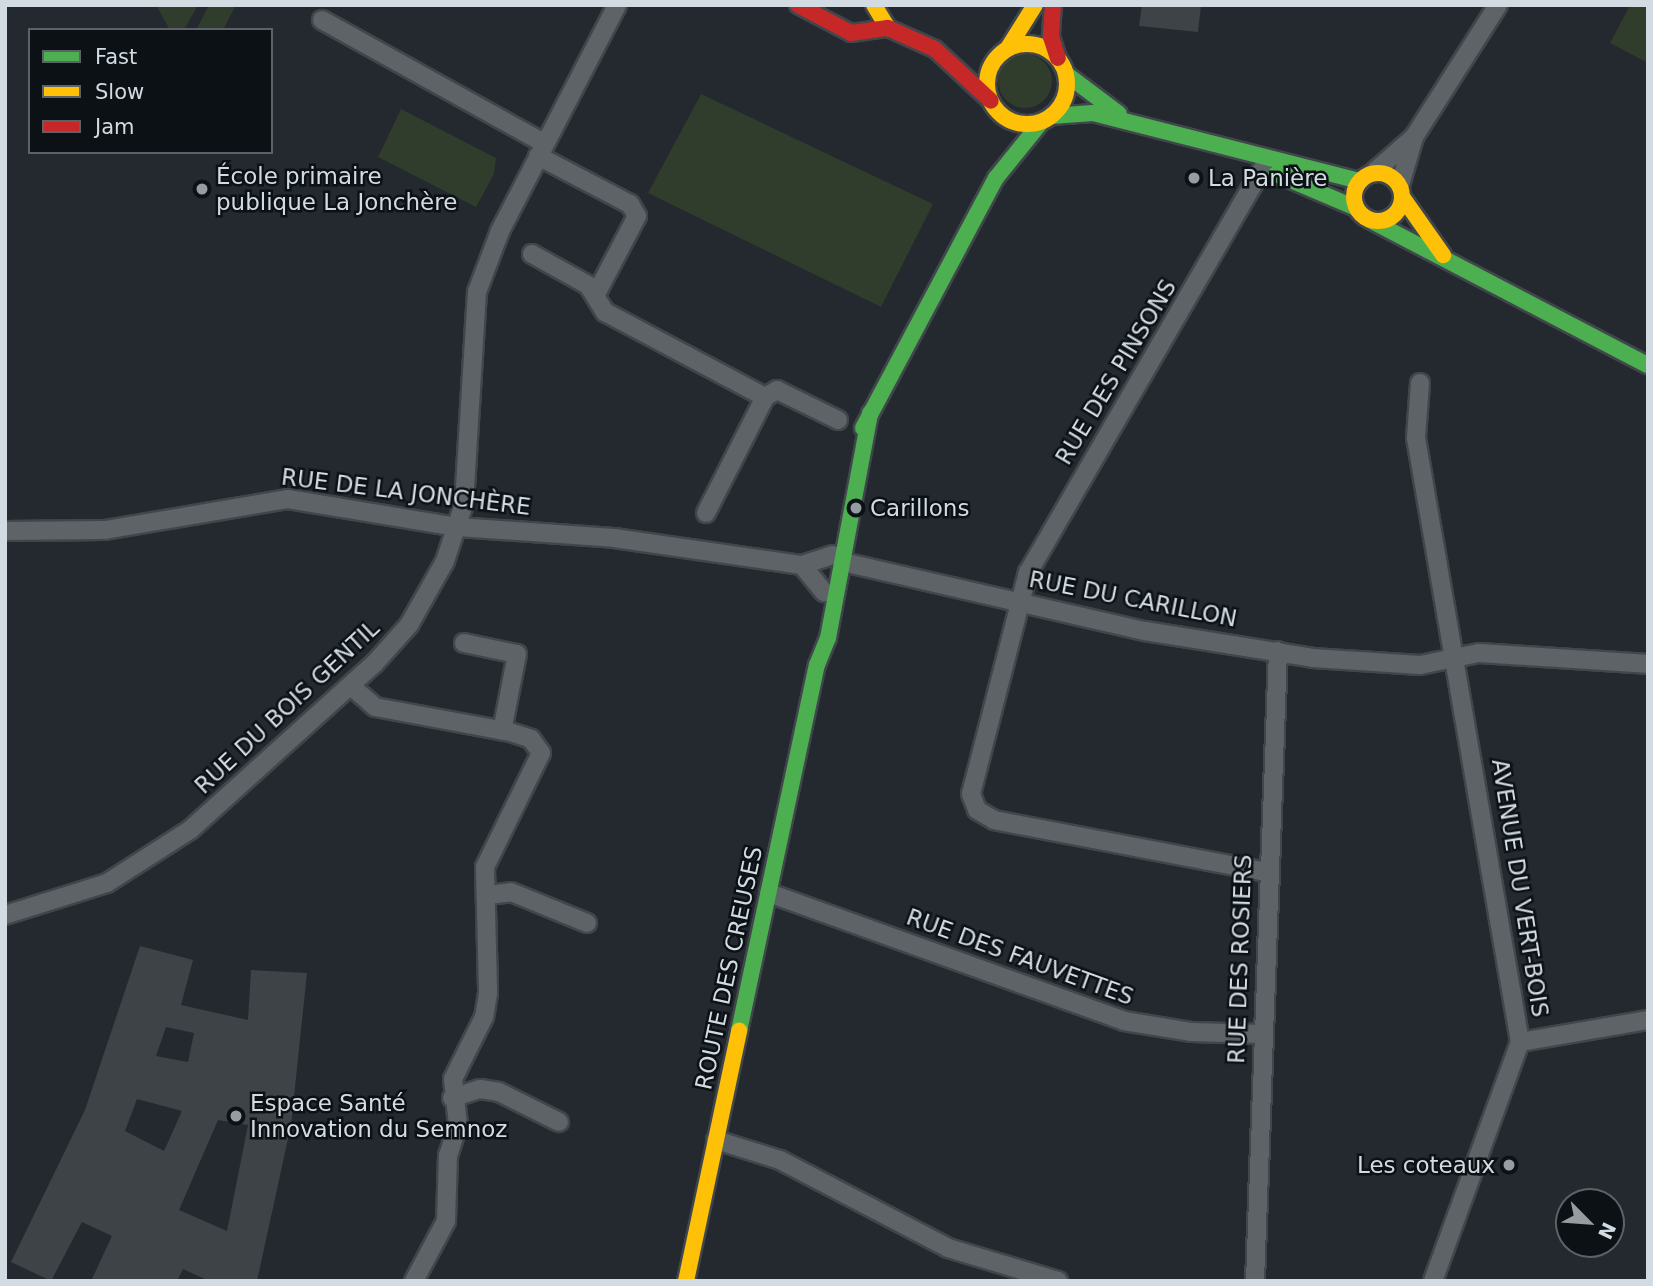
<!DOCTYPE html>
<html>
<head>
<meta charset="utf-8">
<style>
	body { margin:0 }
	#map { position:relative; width:1653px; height:1286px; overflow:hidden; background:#23292f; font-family:"DejaVu Sans",sans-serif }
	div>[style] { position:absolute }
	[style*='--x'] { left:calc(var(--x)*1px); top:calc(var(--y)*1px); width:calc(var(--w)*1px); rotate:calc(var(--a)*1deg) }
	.green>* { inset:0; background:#303c2c }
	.round { border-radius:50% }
	.building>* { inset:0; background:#3e4348 }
	.roads { filter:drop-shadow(2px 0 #40464b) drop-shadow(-2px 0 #40464b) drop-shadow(0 2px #40464b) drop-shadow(0 -2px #40464b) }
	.street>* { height:18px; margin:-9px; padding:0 9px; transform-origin:9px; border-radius:9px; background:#5e6368 }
	.fast>* { height:16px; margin:-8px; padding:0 8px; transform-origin:8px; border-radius:8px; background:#4caf50 }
	.slow>* { height:16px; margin:-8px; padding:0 8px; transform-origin:8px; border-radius:8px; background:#ffc107 }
	.slow>.ring { margin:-8px; padding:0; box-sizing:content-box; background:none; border:16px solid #ffc107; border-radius:50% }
	.jam>* { height:16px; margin:-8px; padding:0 8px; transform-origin:8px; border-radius:8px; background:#c62828 }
	.dots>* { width:19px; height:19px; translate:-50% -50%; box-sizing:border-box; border:4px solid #0c1116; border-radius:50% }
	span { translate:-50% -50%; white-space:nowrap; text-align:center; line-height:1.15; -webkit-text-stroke:5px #0c1116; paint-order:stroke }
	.poi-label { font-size:23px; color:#d3dbe2 }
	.left { translate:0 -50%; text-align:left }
	.right { translate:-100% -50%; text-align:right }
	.street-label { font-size:23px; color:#d3dbe2 }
	.frame { position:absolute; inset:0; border:7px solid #d3dbe2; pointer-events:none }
	.legend { position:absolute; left:28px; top:28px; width:245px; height:126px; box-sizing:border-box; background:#0c1116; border:2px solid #5c6268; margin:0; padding:9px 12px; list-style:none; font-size:21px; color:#d3dbe2 }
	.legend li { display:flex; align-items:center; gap:14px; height:35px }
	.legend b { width:35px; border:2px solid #5c6268 }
	.north { position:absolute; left:1555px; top:1188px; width:70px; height:70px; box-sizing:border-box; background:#0c1116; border:2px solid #5c6268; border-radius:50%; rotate:115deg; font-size:19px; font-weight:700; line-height:28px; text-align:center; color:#d3dbe2 }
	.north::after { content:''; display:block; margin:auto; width:24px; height:32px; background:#959da3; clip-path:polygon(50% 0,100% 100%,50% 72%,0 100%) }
</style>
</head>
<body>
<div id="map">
	<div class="green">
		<div style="clip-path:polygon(156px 5px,198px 5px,184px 30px,170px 30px)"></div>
		<div style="clip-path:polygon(209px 5px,236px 5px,223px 30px,197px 28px)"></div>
		<div style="clip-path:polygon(1630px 5px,1648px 5px,1648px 63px,1610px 43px)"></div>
		<div class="round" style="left:998px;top:54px;width:54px;height:54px"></div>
		<div style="clip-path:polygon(701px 94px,933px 204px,881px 307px,648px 193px)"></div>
		<div style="clip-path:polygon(401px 109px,496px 158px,494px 174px,476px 207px,378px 157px)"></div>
	</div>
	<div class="building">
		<div style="clip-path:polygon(1142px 5px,1201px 5px,1198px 32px,1139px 26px)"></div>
		<div style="clip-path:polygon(evenodd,140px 946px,193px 960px,181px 1005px,248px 1020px,251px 970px,307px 973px,291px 1125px,257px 1281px,209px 1281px,183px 1269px,177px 1281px,91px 1281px,112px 1236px,82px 1222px,51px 1281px,11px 1262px,85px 1110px,140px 946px,166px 1027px,194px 1033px,188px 1062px,156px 1056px,166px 1027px,140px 946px,137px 1099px,182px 1111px,164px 1151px,125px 1131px,137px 1099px,140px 946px,218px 1120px,248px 1125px,227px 1231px,179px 1210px,218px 1120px)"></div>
	</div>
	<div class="roads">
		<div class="street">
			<div style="--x:322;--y:20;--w:254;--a:29"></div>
			<div style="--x:538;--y:156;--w:104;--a:27.6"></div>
			<div style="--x:630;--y:204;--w:14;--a:60"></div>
			<div style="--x:637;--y:216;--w:90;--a:117.7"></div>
			<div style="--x:1262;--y:169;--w:466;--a:120.1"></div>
			<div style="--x:1028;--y:572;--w:229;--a:104.4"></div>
			<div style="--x:971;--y:794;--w:17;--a:69"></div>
			<div style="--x:977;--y:810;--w:20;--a:30"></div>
			<div style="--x:994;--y:820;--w:277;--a:10.8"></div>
			<div style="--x:1373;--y:173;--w:55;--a:-41.3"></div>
			<div style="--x:1414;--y:137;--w:156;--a:-57.5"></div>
			<div style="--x:1400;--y:185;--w:50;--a:-73.7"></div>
			<div style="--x:532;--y:254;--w:64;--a:29"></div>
			<div style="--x:588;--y:285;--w:32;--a:58"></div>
			<div style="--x:605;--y:312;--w:181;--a:28"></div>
			<div style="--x:765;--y:397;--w:14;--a:-30"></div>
			<div style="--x:777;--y:390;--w:68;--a:26.2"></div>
			<div style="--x:1420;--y:383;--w:55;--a:94.2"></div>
			<div style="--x:1416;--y:438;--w:613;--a:80.23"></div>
			<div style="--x:1520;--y:1042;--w:254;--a:110"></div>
			<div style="--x:706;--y:513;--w:130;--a:-63"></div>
			<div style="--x:5;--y:531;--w:100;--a:-0.6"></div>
			<div style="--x:105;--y:530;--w:186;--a:-9.6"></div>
			<div style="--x:288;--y:499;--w:172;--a:9.4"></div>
			<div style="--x:458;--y:527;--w:156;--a:4"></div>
			<div style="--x:614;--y:538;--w:190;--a:8.2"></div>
			<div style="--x:802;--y:565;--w:32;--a:-18"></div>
			<div style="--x:843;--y:562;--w:310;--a:12.9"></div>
			<div style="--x:1145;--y:631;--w:170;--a:9.1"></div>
			<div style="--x:1313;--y:658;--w:107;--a:3.7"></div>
			<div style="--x:1420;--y:665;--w:60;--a:-11.5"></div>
			<div style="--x:1479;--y:653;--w:169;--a:3.7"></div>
			<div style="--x:802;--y:565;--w:35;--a:51"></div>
			<div style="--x:464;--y:643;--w:54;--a:11.7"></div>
			<div style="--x:517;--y:654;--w:78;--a:101"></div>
			<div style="--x:351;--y:686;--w:32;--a:41"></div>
			<div style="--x:375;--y:707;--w:137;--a:10.5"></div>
			<div style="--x:510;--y:732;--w:22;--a:18"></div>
			<div style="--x:531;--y:739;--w:17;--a:54"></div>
			<div style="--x:541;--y:753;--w:127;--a:116.2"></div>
			<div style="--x:485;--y:867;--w:126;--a:88.6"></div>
			<div style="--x:488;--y:993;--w:24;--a:99"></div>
			<div style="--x:484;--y:1017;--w:69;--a:116.6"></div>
			<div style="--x:453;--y:1079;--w:46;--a:83.8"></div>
			<div style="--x:458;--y:1125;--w:32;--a:108"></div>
			<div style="--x:448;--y:1155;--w:66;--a:91.7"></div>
			<div style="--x:446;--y:1221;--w:68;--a:118.1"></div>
			<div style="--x:769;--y:893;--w:377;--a:19.8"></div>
			<div style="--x:1124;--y:1021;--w:69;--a:9.2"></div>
			<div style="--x:1192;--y:1032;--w:70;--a:1.6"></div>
			<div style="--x:488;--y:895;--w:23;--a:-7"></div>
			<div style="--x:511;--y:892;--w:82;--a:22.2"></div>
			<div style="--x:5;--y:915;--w:107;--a:-17.4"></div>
			<div style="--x:107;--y:883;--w:98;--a:-32.6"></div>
			<div style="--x:190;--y:830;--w:248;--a:-42.1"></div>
			<div style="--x:374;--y:664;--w:52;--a:-48.1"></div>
			<div style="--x:409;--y:625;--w:73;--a:-60.6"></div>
			<div style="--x:445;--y:561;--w:60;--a:-71.6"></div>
			<div style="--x:464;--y:504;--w:212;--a:-86.5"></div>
			<div style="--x:477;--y:292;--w:65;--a:-69.3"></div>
			<div style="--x:500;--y:231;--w:254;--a:-62.6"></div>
			<div style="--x:1520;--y:1042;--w:130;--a:-9.8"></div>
			<div style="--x:452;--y:1098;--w:29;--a:-18"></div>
			<div style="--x:480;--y:1089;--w:19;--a:9"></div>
			<div style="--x:499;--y:1092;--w:67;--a:26.6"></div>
			<div style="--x:716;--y:1140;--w:67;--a:17.4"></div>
			<div style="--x:780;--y:1160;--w:190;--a:27.6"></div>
			<div style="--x:948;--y:1248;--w:115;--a:16.7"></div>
			<div style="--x:1255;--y:1281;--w:630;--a:-87.91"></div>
		</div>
		<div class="fast">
			<div style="--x:1066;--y:74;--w:66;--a:37"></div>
			<div style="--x:1051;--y:116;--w:42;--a:-4.1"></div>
			<div style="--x:1093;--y:113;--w:276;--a:14.3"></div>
			<div style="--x:1276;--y:174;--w:87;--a:23"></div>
			<div style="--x:1372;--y:221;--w:311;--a:27.6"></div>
			<div style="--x:863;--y:428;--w:283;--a:-62"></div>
			<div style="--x:996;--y:178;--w:73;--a:-51.1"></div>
			<div style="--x:739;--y:1031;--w:374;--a:-78"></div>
			<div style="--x:817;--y:665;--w:29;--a:-68"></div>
			<div style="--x:828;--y:638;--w:229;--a:-79.4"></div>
		</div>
		<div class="slow">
			<div style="--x:874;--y:5;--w:27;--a:59"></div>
			<div class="ring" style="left:987px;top:44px;width:64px;height:64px"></div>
			<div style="--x:1008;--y:48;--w:51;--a:-57.9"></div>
			<div class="ring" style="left:1354px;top:173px;width:32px;height:32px"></div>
			<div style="--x:1403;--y:198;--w:70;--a:54.9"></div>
			<div style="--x:686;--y:1281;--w:256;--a:-78"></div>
		</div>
		<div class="jam">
			<div style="--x:798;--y:5;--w:60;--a:27.8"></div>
			<div style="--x:851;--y:33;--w:37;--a:-8"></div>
			<div style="--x:888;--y:28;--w:51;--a:24.1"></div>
			<div style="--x:935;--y:49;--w:76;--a:42.9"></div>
			<div style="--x:1053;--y:5;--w:32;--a:94"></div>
			<div style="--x:1051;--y:37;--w:22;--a:72"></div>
		</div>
	</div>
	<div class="dots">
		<div style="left:1194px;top:178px;background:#959da3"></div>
		<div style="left:202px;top:189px;background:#959da3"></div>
		<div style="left:856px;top:508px;background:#959da3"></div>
		<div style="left:236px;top:1116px;background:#959da3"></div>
		<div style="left:1509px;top:1165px;background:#959da3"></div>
	</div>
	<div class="poi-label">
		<span class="left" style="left:216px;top:189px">École primaire<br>publique La Jonchère</span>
		<span class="left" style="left:1208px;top:178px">La Panière</span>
		<span class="left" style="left:870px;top:508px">Carillons</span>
		<span class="left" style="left:250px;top:1116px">Espace Santé<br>Innovation du Semnoz</span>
		<span class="right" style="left:1495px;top:1165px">Les coteaux</span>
	</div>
	<div class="street-label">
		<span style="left:1116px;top:372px;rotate:-59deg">RUE DES PINSONS</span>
		<span style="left:406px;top:492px;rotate:7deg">RUE DE LA JONCHÈRE</span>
		<span style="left:1133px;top:599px;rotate:11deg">RUE DU CARILLON</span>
		<span style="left:287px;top:707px;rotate:-43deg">RUE DU BOIS GENTIL</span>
		<span style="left:1520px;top:888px;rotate:81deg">AVENUE DU VERT-BOIS</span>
		<span style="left:1020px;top:957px;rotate:20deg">RUE DES FAUVETTES</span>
		<span style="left:1240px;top:959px;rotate:-88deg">RUE DES ROSIERS</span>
		<span style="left:729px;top:968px;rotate:-78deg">ROUTE DES CREUSES</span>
	</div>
	<div class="frame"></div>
	<ul class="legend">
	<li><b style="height:9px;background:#4caf50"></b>Fast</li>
	<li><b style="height:9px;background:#ffc107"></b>Slow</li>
	<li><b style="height:9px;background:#c62828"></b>Jam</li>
	</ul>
	<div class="north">N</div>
</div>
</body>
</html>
